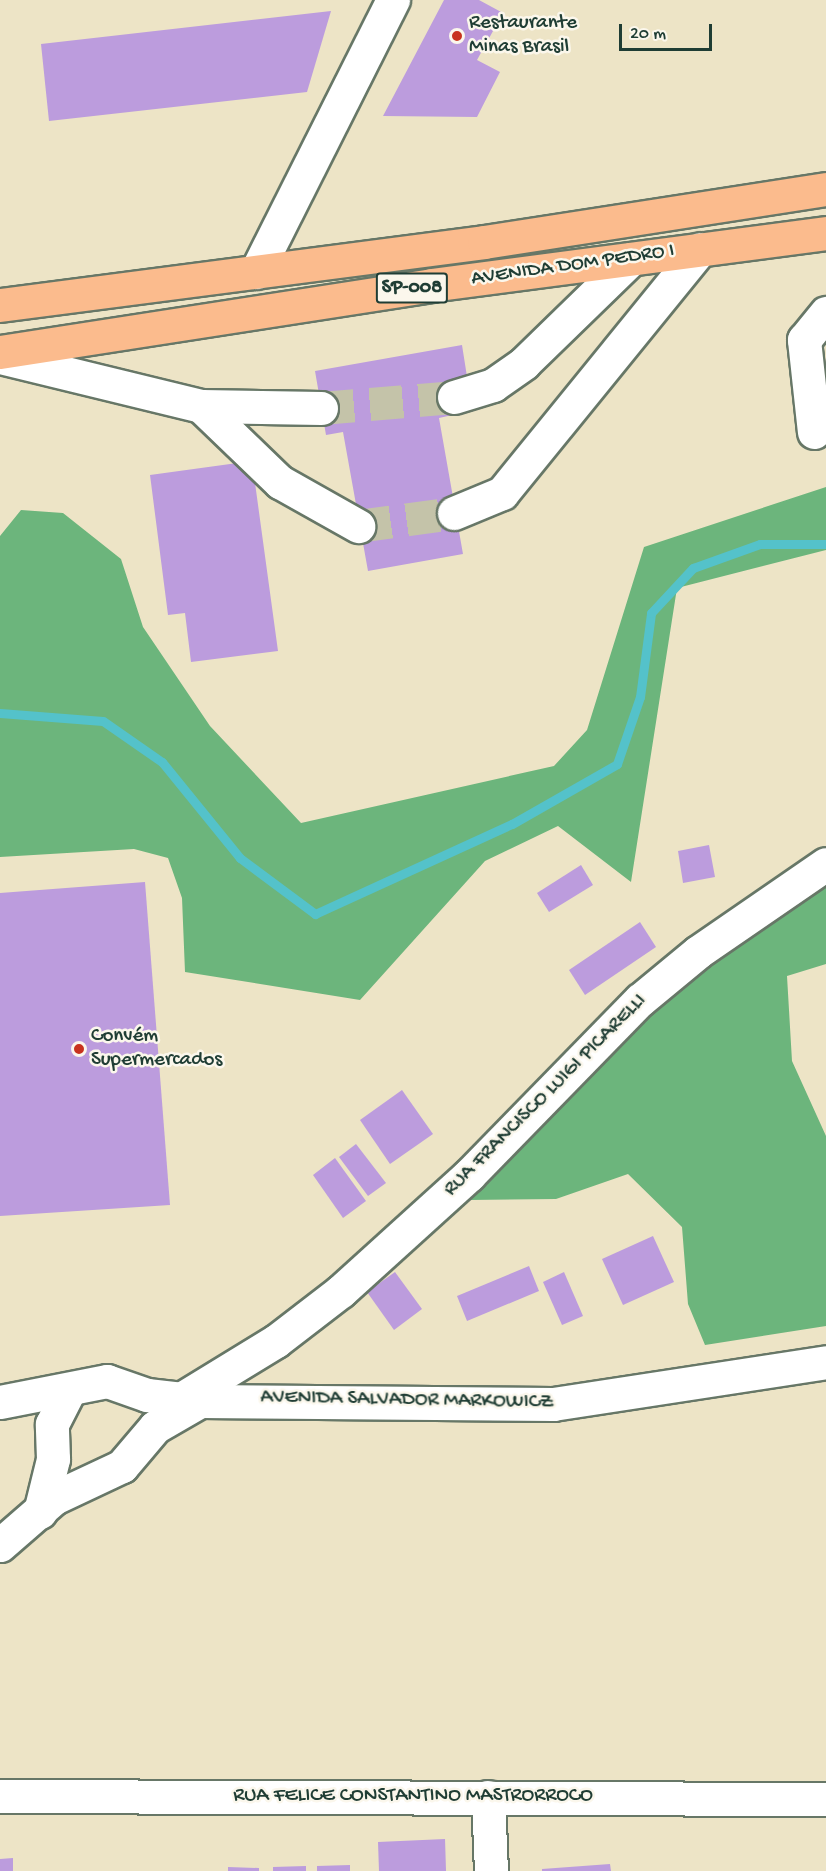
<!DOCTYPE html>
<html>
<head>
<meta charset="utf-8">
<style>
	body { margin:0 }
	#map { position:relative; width:826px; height:1871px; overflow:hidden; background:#ede4c6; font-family:"Gochi Hand",sans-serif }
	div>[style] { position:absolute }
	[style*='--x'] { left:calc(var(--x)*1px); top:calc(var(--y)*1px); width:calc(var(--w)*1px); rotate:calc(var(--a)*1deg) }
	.forest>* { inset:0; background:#6cb57c }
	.stream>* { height:9px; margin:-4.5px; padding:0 4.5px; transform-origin:4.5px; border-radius:4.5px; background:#54c2ca }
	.building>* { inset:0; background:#bc9cdd }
	.minor-tunnel>* { height:33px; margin-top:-16.5px; transform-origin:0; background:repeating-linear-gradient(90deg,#c4c3a9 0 33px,transparent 0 49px) }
	.roads { filter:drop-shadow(2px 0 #677767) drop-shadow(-2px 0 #677767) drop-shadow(0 2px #677767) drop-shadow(0 -2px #677767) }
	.minor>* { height:33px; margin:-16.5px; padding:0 16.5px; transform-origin:16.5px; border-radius:16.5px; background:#fff }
	.major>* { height:33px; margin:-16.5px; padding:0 16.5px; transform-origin:16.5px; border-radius:16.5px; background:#fbbb8d }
	.dots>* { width:16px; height:16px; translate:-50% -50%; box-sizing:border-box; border:3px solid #fbf7ec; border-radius:50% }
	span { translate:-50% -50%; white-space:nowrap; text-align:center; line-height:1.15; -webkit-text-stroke:5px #fbf7ec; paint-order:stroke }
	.shield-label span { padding:2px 4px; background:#fbf7ec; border:2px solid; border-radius:4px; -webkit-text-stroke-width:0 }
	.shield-label { font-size:20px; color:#1f3d34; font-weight:700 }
	.poi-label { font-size:21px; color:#1f3d34 }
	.left { translate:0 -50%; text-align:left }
	.street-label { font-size:21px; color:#1f3d34 }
	.scale { position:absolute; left:619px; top:24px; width:93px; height:27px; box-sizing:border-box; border:3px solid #1f3d34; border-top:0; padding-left:8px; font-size:18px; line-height:21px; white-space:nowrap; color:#1f3d34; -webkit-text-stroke:4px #fbf7ec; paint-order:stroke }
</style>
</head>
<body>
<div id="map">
	<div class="forest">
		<div style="clip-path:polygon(826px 487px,826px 550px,677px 588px,631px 882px,558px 826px,485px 861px,360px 1000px,185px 972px,182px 898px,168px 858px,134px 849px,0 857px,0 536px,21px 510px,63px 513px,121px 559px,143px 627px,210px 726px,301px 823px,554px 766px,587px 730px,644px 547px)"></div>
		<div style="clip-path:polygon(826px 883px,826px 964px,787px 976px,792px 1061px,826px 1136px,826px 1326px,705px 1345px,688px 1304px,682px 1227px,628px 1174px,556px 1199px,469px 1200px,521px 1127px,742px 929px)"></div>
	</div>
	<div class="stream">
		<div style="--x:0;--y:713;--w:103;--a:4.4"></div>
		<div style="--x:103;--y:721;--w:72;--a:34.8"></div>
		<div style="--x:162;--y:762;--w:124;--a:50.9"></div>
		<div style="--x:240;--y:858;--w:94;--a:36.7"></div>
		<div style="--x:315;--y:914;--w:217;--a:-24.6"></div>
		<div style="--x:512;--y:824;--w:121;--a:-29.7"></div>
		<div style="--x:617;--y:764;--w:71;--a:-71.1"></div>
		<div style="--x:640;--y:697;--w:85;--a:-82.5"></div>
		<div style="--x:651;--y:613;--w:62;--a:-47"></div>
		<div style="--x:693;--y:568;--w:71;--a:-19.7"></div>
		<div style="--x:760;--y:544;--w:66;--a:0"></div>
	</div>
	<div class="building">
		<div style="clip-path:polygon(444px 0,479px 0,503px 13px,477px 60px,500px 72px,477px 117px,383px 116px)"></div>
		<div style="clip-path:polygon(331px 11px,307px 92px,49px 121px,41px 44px)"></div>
		<div style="clip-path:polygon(462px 345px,468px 383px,452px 385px,457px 414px,439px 418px,463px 554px,368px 571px,343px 432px,326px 435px,315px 371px)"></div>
		<div style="clip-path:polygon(252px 461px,278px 651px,191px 662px,185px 613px,168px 615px,150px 475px)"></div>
		<div style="clip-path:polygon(709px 845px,715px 877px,683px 883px,678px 851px)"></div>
		<div style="clip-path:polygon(581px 865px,593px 885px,549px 912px,537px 893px)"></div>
		<div style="clip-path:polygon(145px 882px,170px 1205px,0 1216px,0 893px)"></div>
		<div style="clip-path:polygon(640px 922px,656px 947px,585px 995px,569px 970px)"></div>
		<div style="clip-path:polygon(402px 1090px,433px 1134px,390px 1164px,360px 1120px)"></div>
		<div style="clip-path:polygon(356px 1144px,386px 1183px,368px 1196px,339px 1157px)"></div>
		<div style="clip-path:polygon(335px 1158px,366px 1201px,343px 1218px,313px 1175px)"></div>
		<div style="clip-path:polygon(653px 1236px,674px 1282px,623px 1305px,602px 1259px)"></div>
		<div style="clip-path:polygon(529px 1266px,539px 1291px,467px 1321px,457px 1296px)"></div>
		<div style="clip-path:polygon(395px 1272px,422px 1309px,394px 1330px,367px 1292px)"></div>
		<div style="clip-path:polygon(564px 1272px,583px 1316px,562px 1325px,543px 1282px)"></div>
		<div style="clip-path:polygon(445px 1839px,446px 1871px,379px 1871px,378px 1842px)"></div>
		<div style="clip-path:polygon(13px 1858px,13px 1871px,0 1871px,0 1859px)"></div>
		<div style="clip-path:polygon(610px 1864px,611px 1871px,542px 1871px,542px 1869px)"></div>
		<div style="clip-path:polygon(350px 1865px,350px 1871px,317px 1871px,317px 1866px)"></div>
		<div style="clip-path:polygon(306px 1866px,306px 1871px,273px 1871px,273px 1867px)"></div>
		<div style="clip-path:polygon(228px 1867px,259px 1868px,259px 1871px,228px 1871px)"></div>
	</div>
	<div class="minor-tunnel">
		<div style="--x:321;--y:408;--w:133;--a:-4.7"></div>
		<div style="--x:358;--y:526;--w:97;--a:-7.7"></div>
	</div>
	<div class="roads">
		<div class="minor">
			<div style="--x:256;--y:272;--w:305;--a:-63.3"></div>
			<div style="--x:0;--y:357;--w:207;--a:13.7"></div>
			<div style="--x:201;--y:406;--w:120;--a:1"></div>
			<div style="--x:454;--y:397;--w:41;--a:-17.1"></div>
			<div style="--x:493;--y:385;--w:38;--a:-35"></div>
			<div style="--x:524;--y:363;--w:149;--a:-44.2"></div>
			<div style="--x:201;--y:406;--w:110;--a:43.9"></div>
			<div style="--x:280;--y:482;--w:90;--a:29.4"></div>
			<div style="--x:814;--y:432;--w:93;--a:-96.2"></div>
			<div style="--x:804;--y:340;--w:35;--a:-51"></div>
			<div style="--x:454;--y:513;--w:52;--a:-22.6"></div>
			<div style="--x:502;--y:493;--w:314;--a:-50.9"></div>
			<div style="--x:181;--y:1399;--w:111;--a:-31.4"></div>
			<div style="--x:276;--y:1341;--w:82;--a:-37.6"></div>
			<div style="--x:341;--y:1291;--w:173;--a:-42.2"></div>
			<div style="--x:469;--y:1175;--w:245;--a:-45.7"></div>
			<div style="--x:640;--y:1000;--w:75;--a:-39.6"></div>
			<div style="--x:698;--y:952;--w:155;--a:-34.5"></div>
			<div style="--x:0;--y:1402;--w:109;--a:-11.1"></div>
			<div style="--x:107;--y:1381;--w:42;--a:19.3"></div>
			<div style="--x:147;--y:1395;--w:53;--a:6.5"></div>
			<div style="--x:200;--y:1401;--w:353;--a:0.5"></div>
			<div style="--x:553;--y:1404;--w:276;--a:-8.7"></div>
			<div style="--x:40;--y:1512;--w:55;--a:-76.2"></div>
			<div style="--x:53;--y:1459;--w:35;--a:-92"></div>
			<div style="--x:52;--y:1424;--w:39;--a:-63"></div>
			<div style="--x:0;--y:1545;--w:72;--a:-41"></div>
			<div style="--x:54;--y:1498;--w:75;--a:-25.2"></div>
			<div style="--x:122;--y:1466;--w:51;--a:-49.8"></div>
			<div style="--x:155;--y:1427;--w:52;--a:-30"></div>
			<div style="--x:0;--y:1796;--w:826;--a:0.21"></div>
			<div style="--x:488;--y:1797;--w:74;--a:87.7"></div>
		</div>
		<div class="major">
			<div style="--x:0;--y:305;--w:488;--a:-7.4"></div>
			<div style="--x:484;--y:242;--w:346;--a:-8.8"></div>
			<div style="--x:0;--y:352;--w:436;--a:-8.8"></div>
			<div style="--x:431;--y:285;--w:398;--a:-7.5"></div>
		</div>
	</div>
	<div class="dots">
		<div style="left:457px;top:36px;background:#c8321e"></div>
		<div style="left:79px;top:1049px;background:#c8321e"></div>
	</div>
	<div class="shield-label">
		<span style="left:412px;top:288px">SP-008</span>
	</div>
	<div class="poi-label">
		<span class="left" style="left:469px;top:36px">Restaurante<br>Minas Brasil</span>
		<span class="left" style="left:91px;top:1049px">Convém<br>Supermercados</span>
	</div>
	<div class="street-label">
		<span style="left:573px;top:266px;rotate:-8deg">AVENIDA DOM PEDRO I</span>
		<span style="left:546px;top:1096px;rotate:-45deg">RUA FRANCISCO LUIGI PICARELLI</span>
		<span style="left:407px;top:1401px;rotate:1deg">AVENIDA SALVADOR MARKOWICZ</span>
		<span style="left:413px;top:1797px">RUA FELICE CONSTANTINO MASTRORROCO</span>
	</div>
	<div class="scale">20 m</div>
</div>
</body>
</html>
